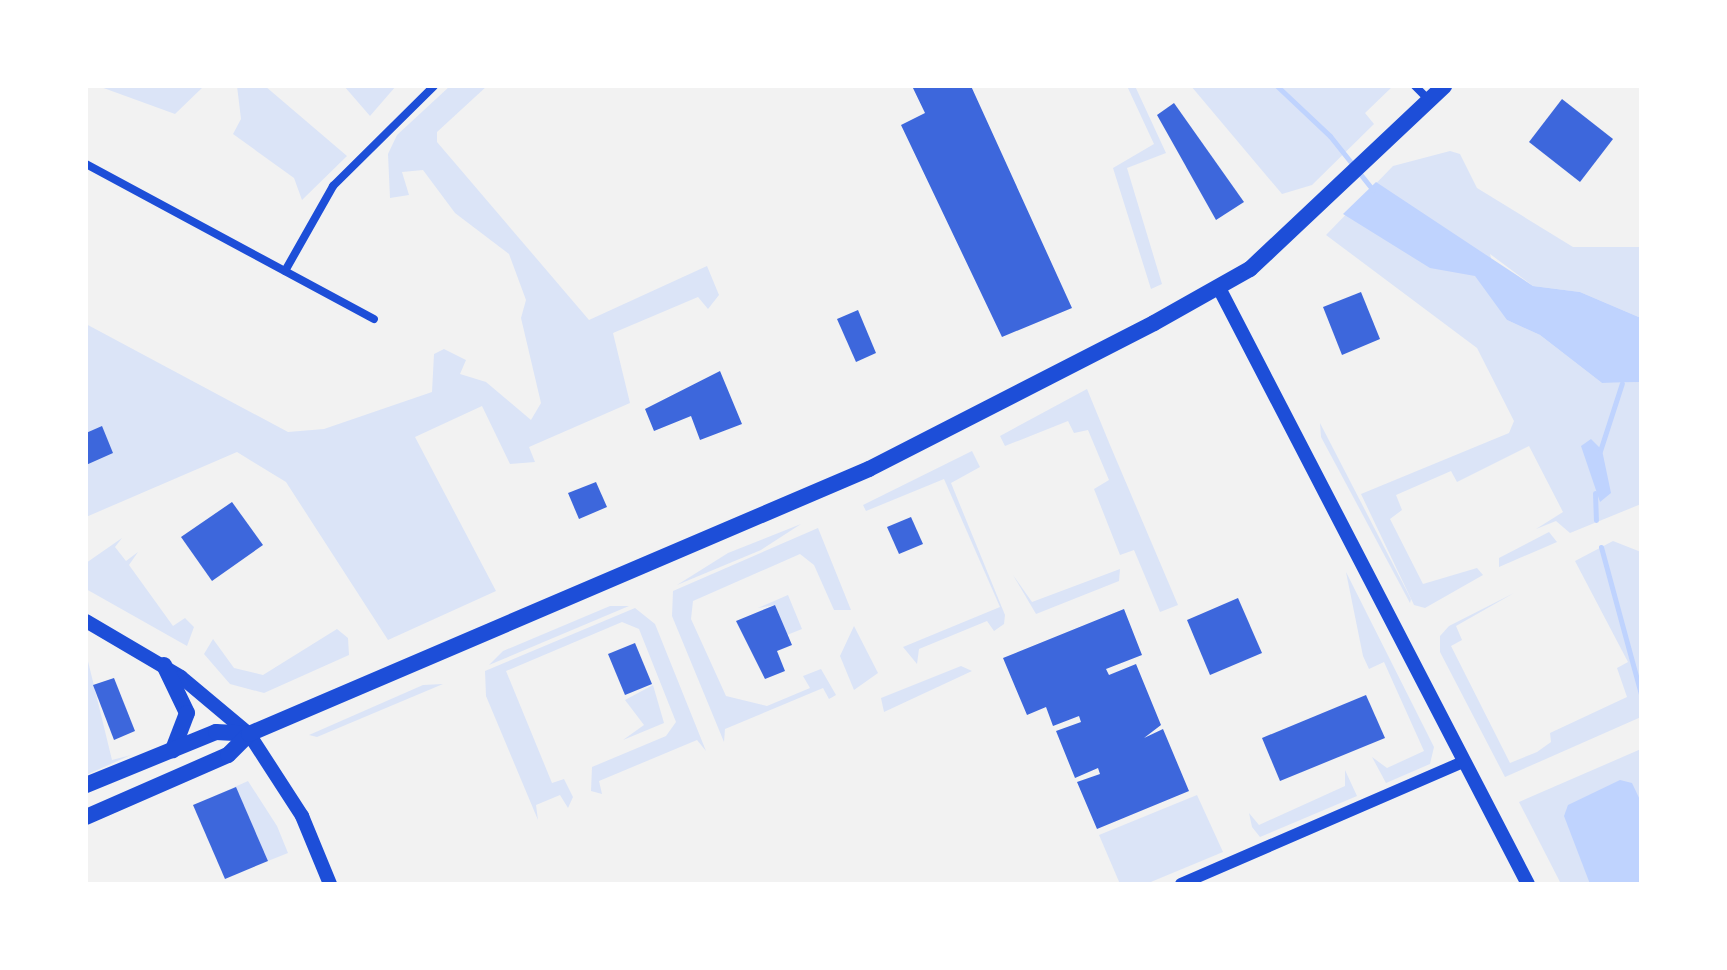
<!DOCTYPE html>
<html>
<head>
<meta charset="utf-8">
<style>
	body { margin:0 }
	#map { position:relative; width:1727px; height:970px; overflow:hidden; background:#f2f2f2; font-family:Jost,sans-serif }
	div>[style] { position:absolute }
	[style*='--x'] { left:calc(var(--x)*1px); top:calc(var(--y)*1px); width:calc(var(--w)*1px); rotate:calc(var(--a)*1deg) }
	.green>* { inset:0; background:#dbe4f7 }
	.water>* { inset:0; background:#bfd3fe }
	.stream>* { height:5px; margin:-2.5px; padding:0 2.5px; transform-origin:2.5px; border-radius:2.5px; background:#bfd3fe }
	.building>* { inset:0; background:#3d67dc }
	.minor>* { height:8px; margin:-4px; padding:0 4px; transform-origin:4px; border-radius:4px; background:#1d4ed8 }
	.tertiary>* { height:12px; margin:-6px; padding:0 6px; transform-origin:6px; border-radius:6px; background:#1d4ed8 }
	.secondary>* { height:14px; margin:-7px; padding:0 7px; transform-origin:7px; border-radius:7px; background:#1d4ed8 }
	.primary>* { height:16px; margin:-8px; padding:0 8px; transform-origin:8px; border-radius:8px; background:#1d4ed8 }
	span { translate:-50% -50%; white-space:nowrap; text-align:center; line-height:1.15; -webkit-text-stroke:6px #fff; paint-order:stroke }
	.frame { position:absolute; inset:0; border:88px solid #fff; pointer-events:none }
</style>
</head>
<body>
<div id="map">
	<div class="green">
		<div style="clip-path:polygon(98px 86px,204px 86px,175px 114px)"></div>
		<div style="clip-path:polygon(237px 86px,265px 86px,347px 156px,302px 200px,294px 178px,233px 134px,241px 119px)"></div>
		<div style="clip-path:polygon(344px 86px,396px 86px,370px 116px)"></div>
		<div style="clip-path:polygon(450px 86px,487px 86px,437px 132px,437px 142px,589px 320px,707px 266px,719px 295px,708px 309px,698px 297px,613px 333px,630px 403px,529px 447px,535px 462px,510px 464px,482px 406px,415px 437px,496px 591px,388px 640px,286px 482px,237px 452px,86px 517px,86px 324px,288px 432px,324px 429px,432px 392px,434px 354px,444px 349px,466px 360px,460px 374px,486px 382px,531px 420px,541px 403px,521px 318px,526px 300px,509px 254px,455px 213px,423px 170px,402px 172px,409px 195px,390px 198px,388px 154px,397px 135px)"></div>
		<div style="clip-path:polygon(1127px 86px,1135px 86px,1166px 153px,1127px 168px,1162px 284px,1151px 289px,1113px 168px,1154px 144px)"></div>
		<div style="clip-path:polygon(1191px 86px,1393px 86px,1365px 113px,1374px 124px,1312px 185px,1282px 194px)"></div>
		<div style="clip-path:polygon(1450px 151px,1460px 154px,1477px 188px,1573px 247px,1641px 247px,1641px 318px,1580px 292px,1533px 286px,1490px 254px,1507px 320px,1540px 335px,1602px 383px,1641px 382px,1641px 504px,1570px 533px,1556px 521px,1536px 529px,1563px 512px,1529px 446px,1457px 482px,1451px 471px,1396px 495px,1402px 510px,1390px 519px,1423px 584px,1477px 568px,1483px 575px,1425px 608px,1414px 605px,1361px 494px,1509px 433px,1514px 421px,1477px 348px,1326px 235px,1393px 166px)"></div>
		<div style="clip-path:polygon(1087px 389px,1110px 445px,1178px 605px,1160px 612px,1134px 550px,1120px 555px,1094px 489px,1109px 480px,1088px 430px,1074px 433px,1068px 421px,1005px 446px,1000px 436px)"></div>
		<div style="clip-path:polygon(1320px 423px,1411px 599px,1410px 603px,1321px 437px)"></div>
		<div style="clip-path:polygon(972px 451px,980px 467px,951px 483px,1005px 615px,1004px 624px,994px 631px,987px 621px,919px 649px,917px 664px,903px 647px,1000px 607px,944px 479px,866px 511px,863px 505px)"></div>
		<div style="clip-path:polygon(801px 524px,761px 550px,677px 585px,728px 553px)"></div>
		<div style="clip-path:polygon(818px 528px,851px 610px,834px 610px,814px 565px,800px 554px,693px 601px,691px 619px,726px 696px,767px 706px,810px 688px,803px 676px,821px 669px,836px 695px,829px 699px,823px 688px,725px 729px,724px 742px,672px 616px,673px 591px)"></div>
		<div style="clip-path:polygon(1549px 532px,1557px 542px,1499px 567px,1499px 558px)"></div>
		<div style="clip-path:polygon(122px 538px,115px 547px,126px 561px,138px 552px,129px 565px,173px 626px,185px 618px,194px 627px,187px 646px,86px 589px,86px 563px)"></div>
		<div style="clip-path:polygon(1613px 541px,1641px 552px,1641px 717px,1505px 777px,1440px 652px,1440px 636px,1449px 626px,1514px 593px,1456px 626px,1462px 640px,1451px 646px,1510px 763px,1537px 752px,1551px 742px,1550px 733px,1627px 697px,1617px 668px,1628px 662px,1575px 561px)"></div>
		<div style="clip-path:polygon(1120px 569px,1119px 581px,1036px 614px,1013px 575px,1032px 602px)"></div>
		<div style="clip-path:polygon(1346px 572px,1434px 747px,1430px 764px,1386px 783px,1372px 757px,1387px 768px,1424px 751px,1384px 662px,1369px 669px,1363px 656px)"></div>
		<div style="clip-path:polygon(788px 595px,802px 629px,787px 635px,775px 605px,758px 608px)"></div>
		<div style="clip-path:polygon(610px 606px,629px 606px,489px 665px,503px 651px)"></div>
		<div style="clip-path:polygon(635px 608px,655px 624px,706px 751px,697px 740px,599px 781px,602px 794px,591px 791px,592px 767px,666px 736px,676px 722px,639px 629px,622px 622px,506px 671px,552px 783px,564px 779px,573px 797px,568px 808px,560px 795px,536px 805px,538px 820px,486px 696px,485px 671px)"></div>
		<div style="clip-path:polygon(854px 626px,878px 673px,854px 690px,840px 656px)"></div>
		<div style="clip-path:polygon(337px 629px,348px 638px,349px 655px,264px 693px,230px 684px,204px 654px,213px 639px,234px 668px,263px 675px)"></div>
		<div style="clip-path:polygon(86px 653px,112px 760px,131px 755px,86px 775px)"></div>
		<div style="clip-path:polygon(961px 666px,972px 671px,884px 712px,881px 698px)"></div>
		<div style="clip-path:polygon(443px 684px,317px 737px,309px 735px,423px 685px)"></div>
		<div style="clip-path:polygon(653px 685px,664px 723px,623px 740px,644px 725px,625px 700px)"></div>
		<div style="clip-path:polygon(1641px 749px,1641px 884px,1561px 884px,1519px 802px)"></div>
		<div style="clip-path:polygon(1345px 770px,1357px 796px,1260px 837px,1252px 827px,1249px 813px,1259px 825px,1345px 786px)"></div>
		<div style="clip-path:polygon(248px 781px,277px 826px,288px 853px,268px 861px,236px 788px,217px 795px)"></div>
		<div style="clip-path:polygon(1197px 795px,1223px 852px,1146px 884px,1120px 884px,1099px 835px)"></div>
	</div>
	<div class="water">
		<div style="clip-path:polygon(1376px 182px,1533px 286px,1580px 292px,1641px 318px,1641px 382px,1602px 383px,1540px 335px,1507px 320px,1475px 276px,1430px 268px,1343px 214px)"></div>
		<div style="clip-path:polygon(1591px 439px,1602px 450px,1611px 493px,1600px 502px,1581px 446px)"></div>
		<div style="clip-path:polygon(1620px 780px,1632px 783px,1641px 802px,1641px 884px,1590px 884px,1564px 816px,1568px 805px)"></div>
	</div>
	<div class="stream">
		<div style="--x:1277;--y:86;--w:73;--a:43.3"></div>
		<div style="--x:1330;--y:136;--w:69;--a:51.5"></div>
		<div style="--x:1600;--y:451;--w:71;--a:-72.1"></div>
		<div style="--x:1595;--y:493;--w:27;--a:88"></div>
		<div style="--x:1601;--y:547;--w:152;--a:74.8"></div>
	</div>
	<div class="building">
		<div style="clip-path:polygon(912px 86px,971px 86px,1072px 308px,1002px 337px,901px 125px,925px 113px)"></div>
		<div style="clip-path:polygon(1562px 99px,1613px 139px,1580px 182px,1529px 142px)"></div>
		<div style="clip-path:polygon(1174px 103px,1244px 202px,1216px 220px,1157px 115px)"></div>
		<div style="clip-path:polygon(1361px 292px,1380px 339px,1342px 355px,1323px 307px)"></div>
		<div style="clip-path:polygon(858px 310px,876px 353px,856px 362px,837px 319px)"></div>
		<div style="clip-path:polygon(720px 371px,742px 424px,700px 440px,691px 416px,654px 431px,645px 409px)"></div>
		<div style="clip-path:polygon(102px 426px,113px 453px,86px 465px,86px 433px)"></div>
		<div style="clip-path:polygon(596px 482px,607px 507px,579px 519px,568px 493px)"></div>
		<div style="clip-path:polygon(232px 502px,263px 545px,212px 581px,181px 537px)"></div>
		<div style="clip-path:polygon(911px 517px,923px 544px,899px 554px,887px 527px)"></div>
		<div style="clip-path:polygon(1238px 598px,1262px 653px,1210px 675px,1187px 620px)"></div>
		<div style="clip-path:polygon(775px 605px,792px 645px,777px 651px,785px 671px,765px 679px,736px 621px)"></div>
		<div style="clip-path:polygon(1124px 609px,1142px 655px,1106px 669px,1109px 675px,1136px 664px,1161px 725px,1144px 738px,1163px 729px,1189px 791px,1097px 829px,1077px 782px,1100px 774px,1098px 768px,1075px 778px,1056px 731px,1081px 722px,1079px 716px,1053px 726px,1046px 707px,1027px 715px,1003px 658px)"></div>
		<div style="clip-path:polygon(635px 643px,652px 684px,625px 695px,608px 654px)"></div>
		<div style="clip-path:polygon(114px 678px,135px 731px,114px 740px,93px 685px)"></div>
		<div style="clip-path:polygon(1366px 695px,1385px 738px,1280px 781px,1262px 738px)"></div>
		<div style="clip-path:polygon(236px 787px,268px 861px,225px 879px,193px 805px)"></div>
	</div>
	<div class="minor">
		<div style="--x:1415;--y:86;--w:20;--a:45"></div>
		<div style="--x:86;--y:164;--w:327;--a:28.3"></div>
		<div style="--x:285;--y:271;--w:98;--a:-60.5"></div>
		<div style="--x:333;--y:186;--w:142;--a:-44.7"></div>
	</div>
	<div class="tertiary">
		<div style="--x:1181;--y:884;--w:309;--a:-23.4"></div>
	</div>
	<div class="secondary">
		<div style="--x:1219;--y:288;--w:671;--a:62.6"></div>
		<div style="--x:86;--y:621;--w:110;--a:30.5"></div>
		<div style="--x:181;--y:677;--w:89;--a:40"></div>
		<div style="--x:249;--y:734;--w:98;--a:57.1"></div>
		<div style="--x:302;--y:816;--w:74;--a:67.6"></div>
	</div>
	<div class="primary">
		<div style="--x:164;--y:665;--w:53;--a:64.4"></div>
		<div style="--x:187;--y:713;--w:40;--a:111"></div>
		<div style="--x:86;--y:785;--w:140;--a:-22.2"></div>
		<div style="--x:216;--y:732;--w:33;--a:3"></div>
		<div style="--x:86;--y:817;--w:155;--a:-23.6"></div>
		<div style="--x:228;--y:755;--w:30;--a:-45"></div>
		<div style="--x:249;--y:734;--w:674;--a:-23.14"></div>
		<div style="--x:869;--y:469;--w:320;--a:-27.1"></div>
		<div style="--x:1154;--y:323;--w:110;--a:-29.4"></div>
		<div style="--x:1250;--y:269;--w:267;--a:-43.3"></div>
	</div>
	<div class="frame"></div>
</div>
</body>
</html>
